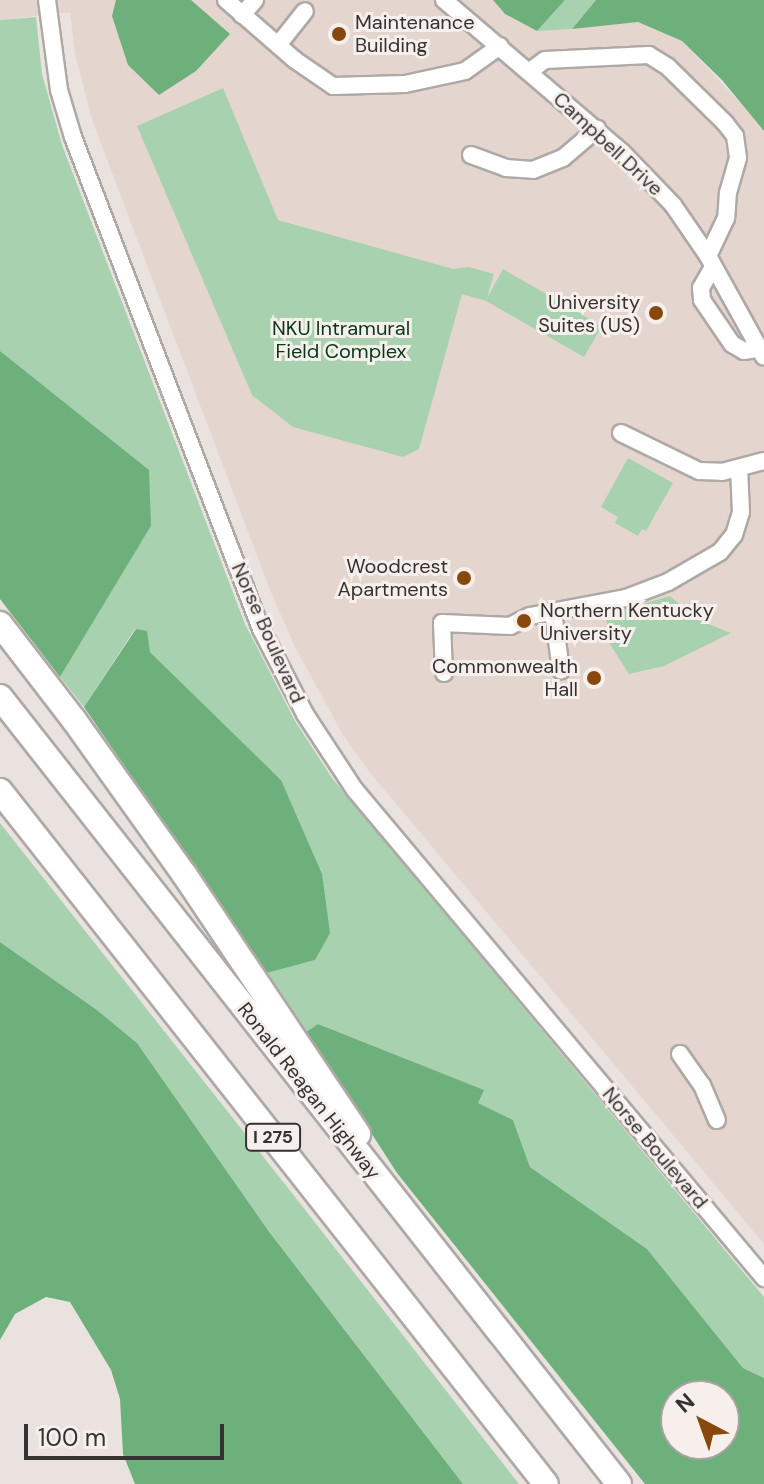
<!DOCTYPE html>
<html>
<head>
<meta charset="utf-8">
<style>
	body { margin:0 }
	#map { position:relative; width:764px; height:1484px; overflow:hidden; background:#e9e2df; font-family:"DM Sans",sans-serif }
	div>[style] { position:absolute }
	[style*='--x'] { left:calc(var(--x)*1px); top:calc(var(--y)*1px); width:calc(var(--w)*1px); rotate:calc(var(--a)*1deg) }
	.built>* { inset:0; background:#e4d6cf }
	.green>* { inset:0; background:#a8d2af }
	.forest>* { inset:0; background:#6eb07b }
	.roads { filter:drop-shadow(2px 0 #afa9a6) drop-shadow(-2px 0 #afa9a6) drop-shadow(0 2px #afa9a6) drop-shadow(0 -2px #afa9a6) }
	.minor>* { height:16px; margin:-8px; padding:0 8px; transform-origin:8px; border-radius:8px; background:#fff }
	.highway>* { height:24px; margin:-12px; padding:0 12px; transform-origin:12px; border-radius:12px; background:#fff }
	.dots>* { width:22px; height:22px; translate:-50% -50%; box-sizing:border-box; border:4px solid #f6efec; border-radius:50% }
	span { translate:-50% -50%; white-space:nowrap; text-align:center; line-height:1.15; -webkit-text-stroke:6px #f6efec; paint-order:stroke }
	.shield-label span { padding:2px 6px; background:#f6efec; border:2px solid; border-radius:6px; -webkit-text-stroke-width:0 }
	.shield-label { font-size:18px; color:#353231; font-weight:700 }
	.poi-label { font-size:20px; color:#353231 }
	.left { translate:0 -50%; text-align:left }
	.right { translate:-100% -50%; text-align:right }
	.street-label { font-size:20px; color:#353231 }
	.park-label { font-size:20px; color:#063917 }
	.north { position:absolute; left:660px; top:1380px; width:80px; height:80px; box-sizing:border-box; background:#f6efec; border:2px solid #a9a3a1; border-radius:50%; rotate:319deg; font-size:22px; font-weight:700; line-height:32px; text-align:center; color:#353231 }
	.north::after { content:''; display:block; margin:auto; width:28px; height:36px; background:#87490b; clip-path:polygon(50% 0,100% 100%,50% 72%,0 100%) }
	.scale { position:absolute; left:24px; top:1424px; width:200px; height:36px; box-sizing:border-box; border:4px solid #353231; border-top:0; padding-left:10px; font-size:24px; line-height:28px; white-space:nowrap; color:#353231; -webkit-text-stroke:6px #f6efec; paint-order:stroke }
</style>
</head>
<body>
<div id="map">
	<div class="built">
		<div style="clip-path:polygon(0 0,493px 0,505px 14px,537px 31px,638px 22px,682px 41px,764px 128px,764px 1244px,368px 770px,343px 735px,295px 647px,272px 595px,92px 120px,75px 53px,70px 12px,0 20px)"></div>
	</div>
	<div class="green">
		<div style="clip-path:polygon(565px 0,596px 0,572px 29px,537px 31px)"></div>
		<div style="clip-path:polygon(36px 17px,42px 74px,62px 145px,245px 624px,295px 721px,332px 778px,764px 1297px,764px 1378px,743px 1368px,647px 1249px,530px 1167px,513px 1120px,477px 1103px,483px 1090px,318px 1024px,306px 1032px,267px 973px,315px 960px,281px 780px,150px 652px,135px 629px,84px 707px,60px 677px,151px 526px,0 351px,0 20px)"></div>
		<div style="clip-path:polygon(223px 88px,278px 220px,453px 269px,469px 267px,494px 274px,487px 298px,503px 269px,602px 326px,584px 357px,486px 301px,462px 294px,419px 449px,403px 457px,293px 427px,252px 395px,137px 126px)"></div>
		<div style="clip-path:polygon(628px 458px,673px 483px,646px 531px,642px 529px,638px 536px,615px 523px,618px 517px,601px 507px)"></div>
		<div style="clip-path:polygon(670px 596px,698px 620px,731px 633px,664px 666px,629px 674px,609px 643px,606px 618px,611px 613px)"></div>
		<div style="clip-path:polygon(0 823px,299px 1202px,519px 1484px,463px 1484px,270px 1233px,137px 1043px,97px 1010px,0 942px)"></div>
	</div>
	<div class="forest">
		<div style="clip-path:polygon(116px 0,191px 0,230px 34px,196px 71px,159px 95px,128px 65px,112px 16px)"></div>
		<div style="clip-path:polygon(493px 0,565px 0,537px 31px,505px 14px)"></div>
		<div style="clip-path:polygon(596px 0,764px 0,764px 131px,722px 80px,682px 41px,638px 22px,572px 29px)"></div>
		<div style="clip-path:polygon(0 351px,149px 470px,151px 526px,60px 677px,0 599px)"></div>
		<div style="clip-path:polygon(136px 629px,147px 631px,150px 652px,281px 780px,322px 874px,330px 933px,315px 960px,267px 973px,84px 707px)"></div>
		<div style="clip-path:polygon(0 942px,97px 1010px,137px 1043px,270px 1233px,463px 1484px,135px 1484px,123px 1454px,120px 1399px,111px 1370px,70px 1302px,46px 1297px,15px 1314px,0 1340px)"></div>
		<div style="clip-path:polygon(evenodd,318px 1024px,484px 1090px,478px 1103px,513px 1120px,530px 1167px,647px 1249px,743px 1368px,764px 1378px,764px 1484px,645px 1484px,397px 1173px,306px 1032px,318px 1024px,676px 1396px,724px 1396px,724px 1444px,676px 1444px,676px 1396px)"></div>
	</div>
	<div class="roads">
		<div class="minor">
			<div style="--x:47;--y:0;--w:91;--a:82.4"></div>
			<div style="--x:59;--y:90;--w:49;--a:73.4"></div>
			<div style="--x:73;--y:137;--w:527;--a:69.09"></div>
			<div style="--x:261;--y:629;--w:96;--a:62.6"></div>
			<div style="--x:305;--y:714;--w:91;--a:56.7"></div>
			<div style="--x:355;--y:790;--w:637;--a:50.03"></div>
			<div style="--x:226;--y:0;--w:91;--a:41"></div>
			<div style="--x:295;--y:60;--w:46;--a:34.4"></div>
			<div style="--x:333;--y:86;--w:72;--a:-1.6"></div>
			<div style="--x:405;--y:84;--w:61;--a:-12.2"></div>
			<div style="--x:465;--y:71;--w:43;--a:-35.5"></div>
			<div style="--x:444;--y:0;--w:234;--a:40.5"></div>
			<div style="--x:622;--y:152;--w:74;--a:46.1"></div>
			<div style="--x:673;--y:205;--w:62;--a:55.5"></div>
			<div style="--x:708;--y:256;--w:115;--a:61"></div>
			<div style="--x:242;--y:15;--w:20;--a:-49"></div>
			<div style="--x:278;--y:45;--w:43;--a:-51.5"></div>
			<div style="--x:529;--y:72;--w:20;--a:-37"></div>
			<div style="--x:545;--y:60;--w:104;--a:-2.8"></div>
			<div style="--x:649;--y:55;--w:22;--a:32"></div>
			<div style="--x:668;--y:67;--w:80;--a:44.5"></div>
			<div style="--x:725;--y:123;--w:16;--a:52"></div>
			<div style="--x:735;--y:136;--w:22;--a:82"></div>
			<div style="--x:738;--y:158;--w:35;--a:106"></div>
			<div style="--x:728;--y:192;--w:26;--a:94"></div>
			<div style="--x:726;--y:218;--w:42;--a:115.3"></div>
			<div style="--x:471;--y:155;--w:37;--a:20"></div>
			<div style="--x:506;--y:168;--w:27;--a:4"></div>
			<div style="--x:533;--y:170;--w:32;--a:-22"></div>
			<div style="--x:563;--y:158;--w:45;--a:-40.5"></div>
			<div style="--x:713;--y:267;--w:24;--a:120"></div>
			<div style="--x:701;--y:288;--w:12;--a:85"></div>
			<div style="--x:702;--y:300;--w:53;--a:55.7"></div>
			<div style="--x:732;--y:344;--w:14;--a:30"></div>
			<div style="--x:744;--y:351;--w:20;--a:-9"></div>
			<div style="--x:621;--y:433;--w:87;--a:26"></div>
			<div style="--x:699;--y:471;--w:23;--a:2"></div>
			<div style="--x:722;--y:472;--w:43;--a:-14.7"></div>
			<div style="--x:553;--y:612;--w:59;--a:82.1"></div>
			<div style="--x:444;--y:673;--w:50;--a:-92.3"></div>
			<div style="--x:442;--y:623;--w:68;--a:2.5"></div>
			<div style="--x:510;--y:626;--w:22;--a:-27"></div>
			<div style="--x:530;--y:616;--w:98;--a:-10.6"></div>
			<div style="--x:626;--y:598;--w:45;--a:-20.9"></div>
			<div style="--x:668;--y:582;--w:60;--a:-30"></div>
			<div style="--x:720;--y:552;--w:22;--a:-51"></div>
			<div style="--x:734;--y:535;--w:24;--a:-73"></div>
			<div style="--x:741;--y:512;--w:44;--a:-92.6"></div>
			<div style="--x:680;--y:1054;--w:38;--a:55"></div>
			<div style="--x:702;--y:1085;--w:38;--a:67"></div>
		</div>
		<div class="highway">
			<div style="--x:0;--y:624;--w:121;--a:52.4"></div>
			<div style="--x:74;--y:720;--w:189;--a:54.5"></div>
			<div style="--x:184;--y:874;--w:313;--a:56.2"></div>
			<div style="--x:0;--y:697;--w:1001;--a:51.81"></div>
			<div style="--x:0;--y:791;--w:882;--a:51.77"></div>
		</div>
	</div>
	<div class="dots">
		<div style="left:339px;top:34px;background:#87490b"></div>
		<div style="left:656px;top:313px;background:#87490b"></div>
		<div style="left:464px;top:578px;background:#87490b"></div>
		<div style="left:524px;top:621px;background:#87490b"></div>
		<div style="left:594px;top:678px;background:#87490b"></div>
	</div>
	<div class="shield-label">
		<span style="left:273px;top:1137px">I 275</span>
	</div>
	<div class="poi-label">
		<span class="left" style="left:355px;top:34px">Maintenance<br>Building</span>
		<span class="right" style="left:640px;top:314px">University<br>Suites (US)</span>
		<span class="right" style="left:448px;top:578px">Woodcrest<br>Apartments</span>
		<span class="left" style="left:540px;top:622px">Northern Kentucky<br>University</span>
		<span class="right" style="left:578px;top:678px">Commonwealth<br>Hall</span>
	</div>
	<div class="street-label">
		<span style="left:608px;top:144px;rotate:43deg">Campbell Drive</span>
		<span style="left:268px;top:633px;rotate:66deg">Norse Boulevard</span>
		<span style="left:309px;top:1091px;rotate:52deg">Ronald Reagan Highway</span>
		<span style="left:655px;top:1148px;rotate:50deg">Norse Boulevard</span>
	</div>
	<div class="park-label">
		<span style="left:341px;top:340px">NKU Intramural<br>Field Complex</span>
	</div>
	<div class="north">N</div>
	<div class="scale">100 m</div>
</div>
</body>
</html>
